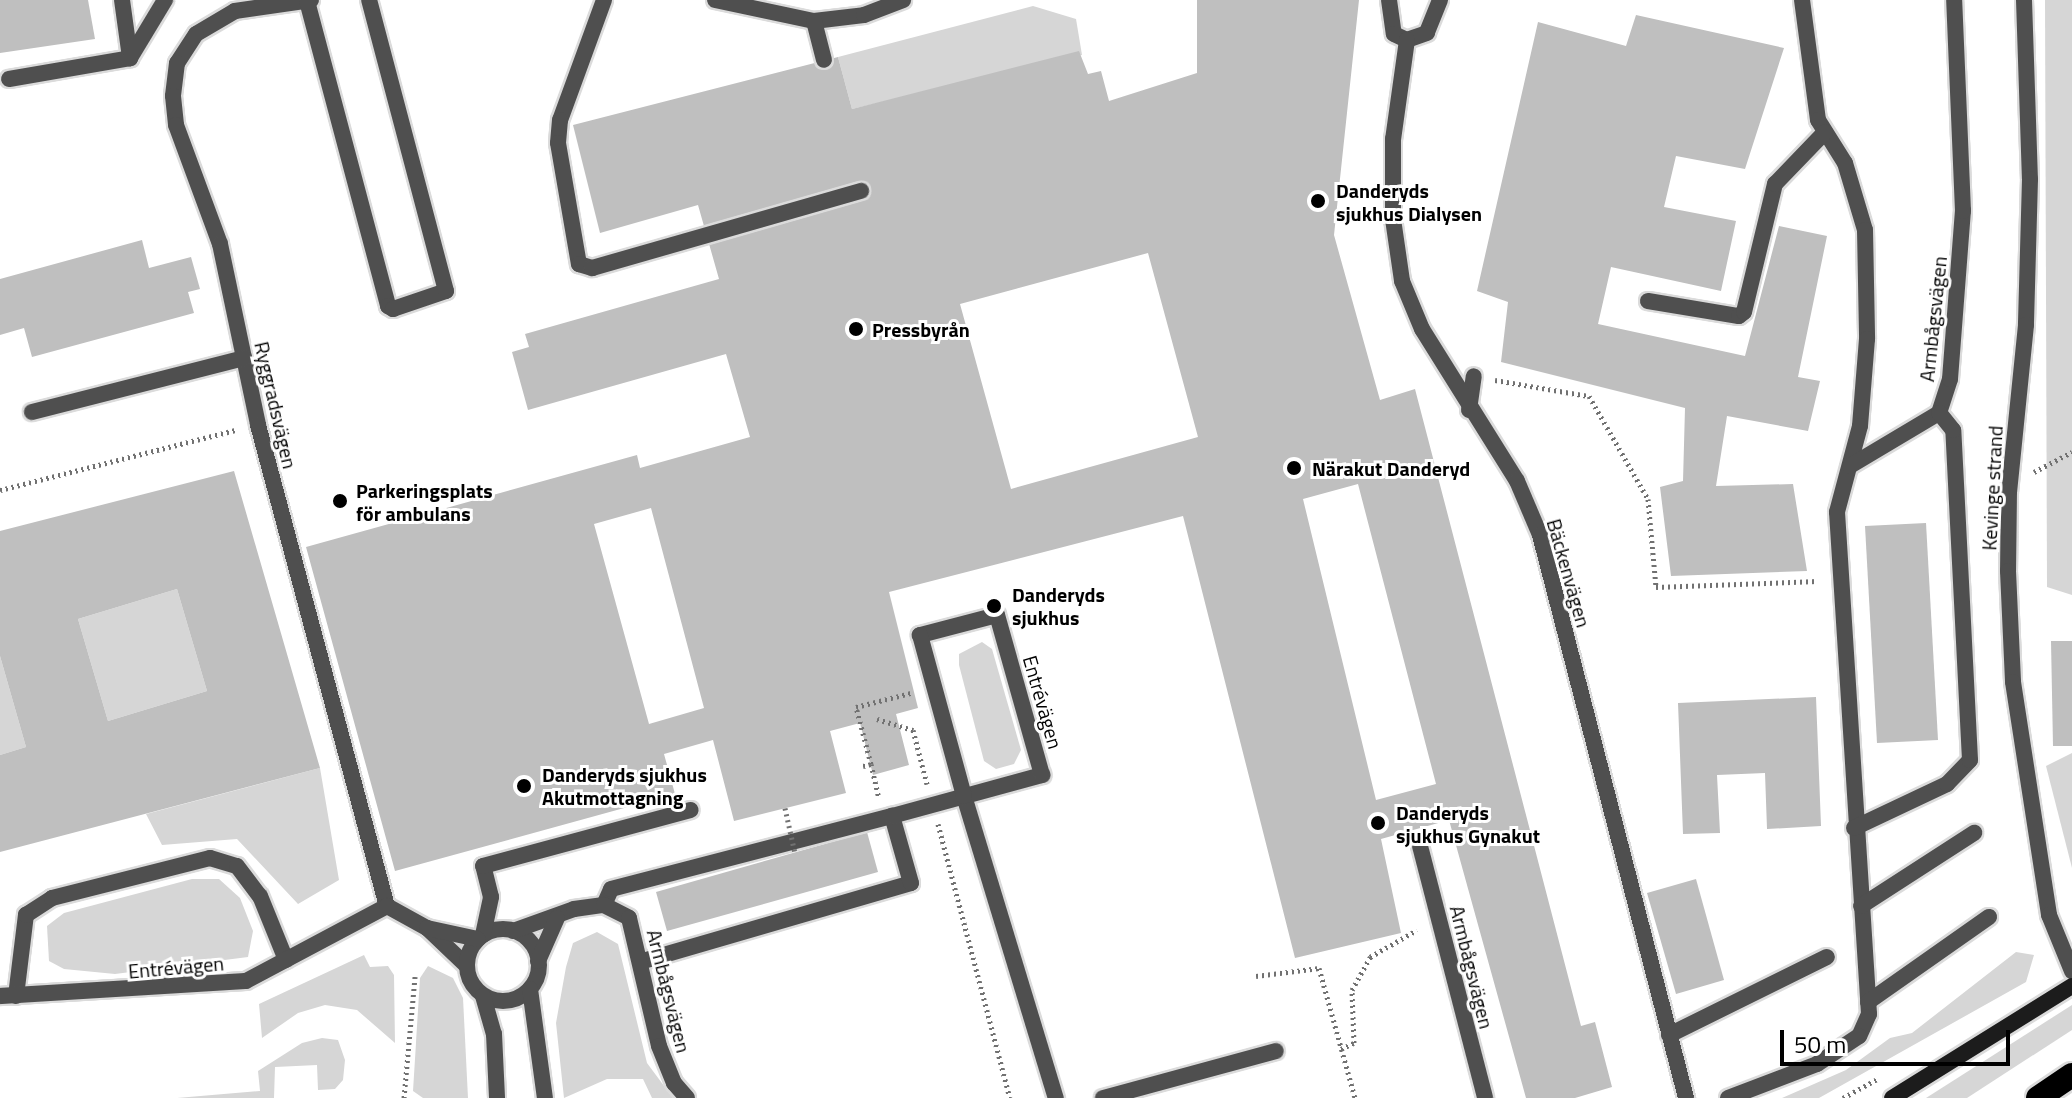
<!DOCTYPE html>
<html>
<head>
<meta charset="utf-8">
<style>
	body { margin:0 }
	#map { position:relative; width:2072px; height:1098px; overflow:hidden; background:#fff; font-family:"Titillium Web",sans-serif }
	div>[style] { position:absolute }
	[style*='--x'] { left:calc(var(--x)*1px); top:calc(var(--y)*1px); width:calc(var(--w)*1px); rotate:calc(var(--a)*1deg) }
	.green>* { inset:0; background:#d6d6d6 }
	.building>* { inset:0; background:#bfbfbf }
	.path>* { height:5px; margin-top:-2.5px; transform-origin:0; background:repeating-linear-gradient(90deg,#717171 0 2px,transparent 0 6px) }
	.roads { filter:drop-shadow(2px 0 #dbdbdb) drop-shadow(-2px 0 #dbdbdb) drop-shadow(0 2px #dbdbdb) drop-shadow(0 -2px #dbdbdb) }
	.lane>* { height:16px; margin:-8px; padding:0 8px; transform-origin:8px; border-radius:8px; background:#4f4f4f }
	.street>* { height:16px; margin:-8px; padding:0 8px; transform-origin:8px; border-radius:8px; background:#4f4f4f }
	.street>.ring { margin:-8px; padding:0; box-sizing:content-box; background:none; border:16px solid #4f4f4f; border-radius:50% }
	.secondary>* { height:16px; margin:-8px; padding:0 8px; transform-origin:8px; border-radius:8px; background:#1c1c1c }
	.highway>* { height:24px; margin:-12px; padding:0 12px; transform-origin:12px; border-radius:12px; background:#000 }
	.path-bridge>* { height:5px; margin-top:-2.5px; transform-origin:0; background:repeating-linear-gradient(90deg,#717171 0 2px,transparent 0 6px) }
	.dots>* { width:22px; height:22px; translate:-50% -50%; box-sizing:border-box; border:4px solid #fff; border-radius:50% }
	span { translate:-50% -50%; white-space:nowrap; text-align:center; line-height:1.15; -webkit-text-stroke:6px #fff; paint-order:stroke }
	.poi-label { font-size:20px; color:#000; font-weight:700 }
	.left { translate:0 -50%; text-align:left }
	.street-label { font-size:20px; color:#000 }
	.scale { position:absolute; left:1780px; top:1030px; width:230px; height:36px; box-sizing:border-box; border:4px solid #000; border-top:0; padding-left:10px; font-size:24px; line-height:28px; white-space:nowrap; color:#000; -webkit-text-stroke:6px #fff; paint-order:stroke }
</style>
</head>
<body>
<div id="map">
	<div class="green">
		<div style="clip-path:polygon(2045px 0,2072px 0,2072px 595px,2047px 587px)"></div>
		<div style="clip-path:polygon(1033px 6px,1076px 19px,1082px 55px,852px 109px,838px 57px)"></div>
		<div style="clip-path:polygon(177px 589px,207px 691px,108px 721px,78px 619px)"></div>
		<div style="clip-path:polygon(982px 642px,992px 649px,1021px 750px,1014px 764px,996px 769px,984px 761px,959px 665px,959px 654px)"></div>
		<div style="clip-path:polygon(0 656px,26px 747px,0 755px)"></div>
		<div style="clip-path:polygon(2072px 753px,2072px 868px,2046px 766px)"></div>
		<div style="clip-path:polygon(320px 768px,339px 880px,298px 904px,237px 839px,162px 845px,146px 814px)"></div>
		<div style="clip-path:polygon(192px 879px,219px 879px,240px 898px,253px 931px,248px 957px,115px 974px,64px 969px,49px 961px,47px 926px,64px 913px)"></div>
		<div style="clip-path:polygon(597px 932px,618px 944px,647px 1063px,673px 1098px,652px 1098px,643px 1079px,607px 1079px,564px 1098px,556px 1023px,566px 967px,573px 943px)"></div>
		<div style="clip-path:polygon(2016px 952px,2034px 955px,2026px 982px,1819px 1098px,1782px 1098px,1846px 1070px,1890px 1038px,1912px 1033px)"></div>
		<div style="clip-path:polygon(364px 955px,370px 967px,388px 966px,394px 975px,395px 1043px,357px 1010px,325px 1005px,298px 1013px,262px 1038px,259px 1004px)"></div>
		<div style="clip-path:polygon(428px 966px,453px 978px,463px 998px,468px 1098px,423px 1098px,413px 1091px,420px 978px)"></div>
		<div style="clip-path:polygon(2072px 1005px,2072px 1030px,1967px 1098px,1926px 1098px)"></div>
		<div style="clip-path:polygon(322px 1038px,338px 1040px,345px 1060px,343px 1080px,335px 1089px,318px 1090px,317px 1065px,275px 1067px,274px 1098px,177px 1098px,260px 1091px,258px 1071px,302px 1043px)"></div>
	</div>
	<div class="building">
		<div style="clip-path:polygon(0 0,88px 0,95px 39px,0 53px)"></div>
		<div style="clip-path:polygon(evenodd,1197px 0,1359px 0,1334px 235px,1380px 400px,1415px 389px,1581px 1026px,1595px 1022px,1612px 1087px,1575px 1098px,1526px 1098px,1449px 820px,1381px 839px,1401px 933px,1295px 958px,1183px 516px,889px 592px,918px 708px,896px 714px,909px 765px,873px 775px,860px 723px,830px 731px,846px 793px,734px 821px,713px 740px,664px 754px,675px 794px,395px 871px,306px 547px,637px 455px,640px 468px,750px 437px,726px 354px,528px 410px,512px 352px,529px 347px,525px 334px,719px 279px,698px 205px,600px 233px,573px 125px,838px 57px,852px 109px,1079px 51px,1088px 74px,1101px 71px,1109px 101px,1197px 73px,1197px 0,1148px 253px,1198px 437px,1011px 489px,960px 304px,1148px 253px,1197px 0,1358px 484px,1436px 784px,1376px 800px,1303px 499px,1358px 484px,1197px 0,651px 508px,704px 708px,649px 724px,594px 524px,651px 508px)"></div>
		<div style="clip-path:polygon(1636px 15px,1784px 48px,1745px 169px,1676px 156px,1664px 207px,1736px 221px,1721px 291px,1611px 267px,1598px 324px,1745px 356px,1779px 226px,1827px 236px,1798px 377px,1820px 381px,1808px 431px,1727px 416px,1716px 486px,1793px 484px,1807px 571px,1671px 576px,1660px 487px,1683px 481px,1685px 408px,1501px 362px,1508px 302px,1477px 291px,1538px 22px,1626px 46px)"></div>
		<div style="clip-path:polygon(142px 240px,149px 268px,191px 257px,200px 289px,188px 292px,194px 313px,32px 357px,24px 328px,0 335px,0 279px)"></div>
		<div style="clip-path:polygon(evenodd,234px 471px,320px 768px,0 852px,0 755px,26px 747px,0 656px,0 531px,234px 471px,177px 589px,207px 691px,108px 721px,78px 619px,177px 589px)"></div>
		<div style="clip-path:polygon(1926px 523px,1938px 740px,1877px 743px,1865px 526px)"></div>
		<div style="clip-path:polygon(2051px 641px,2072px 641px,2072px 746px,2053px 746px)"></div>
		<div style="clip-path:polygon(1816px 697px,1821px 826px,1767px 829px,1765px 773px,1717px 775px,1720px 833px,1683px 834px,1678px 703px)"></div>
		<div style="clip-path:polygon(867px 832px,878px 872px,667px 931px,656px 892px)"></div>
		<div style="clip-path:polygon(1696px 879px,1724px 980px,1676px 994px,1647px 893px)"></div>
	</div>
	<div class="path">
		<div style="--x:1495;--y:380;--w:95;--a:9.7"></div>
		<div style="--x:1589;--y:396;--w:119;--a:60.2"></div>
		<div style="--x:1648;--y:499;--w:88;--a:84.8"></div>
		<div style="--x:1656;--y:587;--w:162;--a:-2.1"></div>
		<div style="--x:2034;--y:472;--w:43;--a:-27.8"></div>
		<div style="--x:0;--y:490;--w:244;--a:-14.3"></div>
		<div style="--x:877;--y:719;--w:38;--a:17"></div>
		<div style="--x:913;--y:730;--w:56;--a:75.5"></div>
		<div style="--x:871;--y:764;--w:59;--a:-104.7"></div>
		<div style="--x:856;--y:707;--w:57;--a:-14.3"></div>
		<div style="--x:863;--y:766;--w:8;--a:-14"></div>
		<div style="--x:871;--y:764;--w:35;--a:77"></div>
		<div style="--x:938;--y:824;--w:283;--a:75.3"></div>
		<div style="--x:1256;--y:976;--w:64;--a:-7.2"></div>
		<div style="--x:1319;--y:968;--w:135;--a:74.5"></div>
		<div style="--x:1341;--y:1049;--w:14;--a:-25"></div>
		<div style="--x:1354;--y:1043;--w:53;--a:-92.2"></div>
		<div style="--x:1352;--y:990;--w:38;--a:-61"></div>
		<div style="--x:1370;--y:957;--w:54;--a:-29.9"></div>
		<div style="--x:404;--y:1098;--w:122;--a:-84.8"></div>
		<div style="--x:1843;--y:1098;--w:39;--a:-29"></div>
	</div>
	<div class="roads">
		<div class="lane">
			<div style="--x:122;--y:0;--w:59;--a:82.1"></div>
			<div style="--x:311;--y:0;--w:77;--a:171.8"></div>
			<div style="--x:235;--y:11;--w:45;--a:149.5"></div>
			<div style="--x:196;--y:34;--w:35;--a:123"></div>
			<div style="--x:177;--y:63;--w:33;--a:97"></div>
			<div style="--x:173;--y:96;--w:29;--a:84"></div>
			<div style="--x:176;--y:125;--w:127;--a:69.7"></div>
			<div style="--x:220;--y:244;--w:185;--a:78.1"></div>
			<div style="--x:258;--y:425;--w:498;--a:75"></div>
			<div style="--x:604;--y:0;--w:128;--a:110.1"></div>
			<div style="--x:560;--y:120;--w:23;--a:95"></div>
			<div style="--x:558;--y:143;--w:123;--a:80.2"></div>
			<div style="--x:579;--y:264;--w:14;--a:17"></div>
			<div style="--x:592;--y:268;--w:280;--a:-16"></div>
			<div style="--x:715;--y:0;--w:101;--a:12"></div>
			<div style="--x:814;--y:21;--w:50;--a:-6.8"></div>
			<div style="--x:864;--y:15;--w:42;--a:-21"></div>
			<div style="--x:1389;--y:0;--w:34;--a:82"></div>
			<div style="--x:1394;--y:34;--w:14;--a:25"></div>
			<div style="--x:1802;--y:0;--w:121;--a:82.4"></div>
			<div style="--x:1818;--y:120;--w:51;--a:57.9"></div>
			<div style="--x:1845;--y:163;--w:70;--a:73.4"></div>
			<div style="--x:1865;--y:230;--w:109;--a:88.9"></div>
			<div style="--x:1867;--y:339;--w:87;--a:94.6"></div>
			<div style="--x:1860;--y:426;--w:89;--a:105"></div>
			<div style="--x:1837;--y:512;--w:503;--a:86.35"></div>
			<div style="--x:1869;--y:1014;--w:24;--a:114"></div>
			<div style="--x:1859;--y:1036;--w:50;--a:146.3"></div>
			<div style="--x:307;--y:1;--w:316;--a:75.1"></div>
			<div style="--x:388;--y:306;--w:6;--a:31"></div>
			<div style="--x:393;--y:309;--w:56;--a:-18.8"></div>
			<div style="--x:446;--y:291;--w:301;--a:-104.8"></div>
			<div style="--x:814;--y:21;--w:40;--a:75.6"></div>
			<div style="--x:9;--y:79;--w:123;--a:-9.8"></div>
			<div style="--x:130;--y:58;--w:68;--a:-58.9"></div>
			<div style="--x:1648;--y:301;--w:92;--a:9.4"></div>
			<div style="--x:1739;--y:316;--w:6;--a:-39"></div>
			<div style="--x:1744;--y:312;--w:132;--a:-76.4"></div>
			<div style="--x:1775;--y:184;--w:72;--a:-46.1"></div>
			<div style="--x:1469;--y:410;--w:34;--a:-82"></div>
			<div style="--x:32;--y:412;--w:219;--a:-14.3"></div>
			<div style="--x:1850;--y:466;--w:104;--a:-30.8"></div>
			<div style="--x:1939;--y:413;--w:36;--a:-72"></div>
			<div style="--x:1950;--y:379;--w:169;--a:-85.6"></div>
			<div style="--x:1963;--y:211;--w:211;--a:-92.4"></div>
			<div style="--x:964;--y:796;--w:316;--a:73.1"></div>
			<div style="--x:1854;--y:828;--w:103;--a:-25.3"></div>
			<div style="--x:1947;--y:784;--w:33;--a:-46"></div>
			<div style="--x:1970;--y:760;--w:330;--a:-92.9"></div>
			<div style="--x:1953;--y:430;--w:22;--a:-129"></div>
			<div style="--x:1420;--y:846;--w:260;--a:75.5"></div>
			<div style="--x:491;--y:897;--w:32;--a:-104"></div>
			<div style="--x:483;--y:866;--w:215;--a:-15.1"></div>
			<div style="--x:1861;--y:906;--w:135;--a:-32.9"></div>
			<div style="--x:643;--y:961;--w:279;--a:-16.2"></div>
			<div style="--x:911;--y:883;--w:70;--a:-105.8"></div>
			<div style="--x:16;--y:996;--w:82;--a:-83"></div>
			<div style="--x:26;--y:915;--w:31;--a:-33"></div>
			<div style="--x:52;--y:898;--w:163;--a:-14.2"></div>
			<div style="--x:210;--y:858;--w:28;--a:17"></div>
			<div style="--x:237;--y:866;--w:38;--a:53"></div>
			<div style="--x:260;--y:896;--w:69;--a:67.9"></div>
			<div style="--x:1868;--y:1002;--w:148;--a:-35.1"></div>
			<div style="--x:1669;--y:1035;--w:176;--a:-26.3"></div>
			<div style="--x:1103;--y:1098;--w:179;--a:-15.2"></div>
		</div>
		<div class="street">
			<div style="--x:1440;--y:0;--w:35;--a:112"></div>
			<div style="--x:1427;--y:33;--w:21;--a:161"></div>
			<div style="--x:1407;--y:40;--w:100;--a:98"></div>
			<div style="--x:1393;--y:139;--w:80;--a:90"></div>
			<div style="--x:1393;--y:219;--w:63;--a:81.7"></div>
			<div style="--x:1402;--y:281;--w:52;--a:67.4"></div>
			<div style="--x:1422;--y:329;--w:179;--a:58"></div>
			<div style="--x:1517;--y:481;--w:59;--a:66.9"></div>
			<div style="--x:1540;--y:535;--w:582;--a:75.46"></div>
			<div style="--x:2024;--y:0;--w:179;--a:88.1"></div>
			<div style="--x:2030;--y:179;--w:146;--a:91.6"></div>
			<div style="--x:2026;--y:325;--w:167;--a:95.8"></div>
			<div style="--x:2009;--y:491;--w:80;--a:90.7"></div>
			<div style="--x:2008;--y:571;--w:111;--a:87.4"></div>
			<div style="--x:2013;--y:682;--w:236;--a:81.2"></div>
			<div style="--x:2049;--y:915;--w:61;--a:67.7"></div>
			<div style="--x:604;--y:905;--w:17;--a:-66"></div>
			<div style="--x:611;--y:889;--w:290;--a:-14.6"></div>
			<div style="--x:892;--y:816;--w:156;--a:-15.3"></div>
			<div style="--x:1042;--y:775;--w:166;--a:-105.7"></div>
			<div style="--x:997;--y:615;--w:80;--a:165.4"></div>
			<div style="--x:920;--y:635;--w:167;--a:74.7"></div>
			<div style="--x:427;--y:928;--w:55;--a:43.5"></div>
			<div class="ring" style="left:467px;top:929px;width:56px;height:56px"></div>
			<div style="--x:513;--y:931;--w:65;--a:-19.8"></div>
			<div style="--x:574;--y:909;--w:30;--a:-8"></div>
			<div style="--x:604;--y:905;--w:28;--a:27"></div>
			<div style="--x:629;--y:918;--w:131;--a:76.8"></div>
			<div style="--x:659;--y:1046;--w:40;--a:68"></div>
			<div style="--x:674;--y:1083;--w:20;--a:49"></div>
			<div style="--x:483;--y:935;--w:39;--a:-78"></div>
			<div style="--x:538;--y:961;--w:47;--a:-66.2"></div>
			<div style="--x:530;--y:989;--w:110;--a:82.2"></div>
			<div style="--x:0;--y:996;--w:246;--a:-3.5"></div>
			<div style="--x:246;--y:981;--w:160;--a:-28"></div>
			<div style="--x:387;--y:906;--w:46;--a:28.8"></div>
			<div style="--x:427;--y:928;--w:52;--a:12.2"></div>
			<div style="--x:483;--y:996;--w:40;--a:74"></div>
			<div style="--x:494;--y:1034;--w:64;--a:87.3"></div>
			<div style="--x:1728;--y:1098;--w:95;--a:-20.9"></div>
		</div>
		<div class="secondary">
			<div style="--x:1892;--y:1098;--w:212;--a:-31.9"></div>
		</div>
		<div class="highway">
			<div style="--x:2038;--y:1098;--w:41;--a:-34.1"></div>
		</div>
	</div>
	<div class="path-bridge">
		<div style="--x:785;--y:808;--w:46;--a:77.5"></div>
	</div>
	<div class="dots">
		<div style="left:1318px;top:201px;background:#000"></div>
		<div style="left:856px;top:329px;background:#000"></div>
		<div style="left:1294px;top:468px;background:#000"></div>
		<div style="left:340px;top:501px;background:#000"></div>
		<div style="left:994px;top:606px;background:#000"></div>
		<div style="left:524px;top:786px;background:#000"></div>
		<div style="left:1378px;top:823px;background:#000"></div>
	</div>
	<div class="poi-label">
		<span class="left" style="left:1336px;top:202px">Danderyds<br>sjukhus Dialysen</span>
		<span class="left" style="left:872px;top:329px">Pressbyrån</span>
		<span class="left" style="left:1312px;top:468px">Närakut Danderyd</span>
		<span class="left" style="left:356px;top:502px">Parkeringsplats<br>för ambulans</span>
		<span class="left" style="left:1012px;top:606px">Danderyds<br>sjukhus</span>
		<span class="left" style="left:542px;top:786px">Danderyds sjukhus<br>Akutmottagning</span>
		<span class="left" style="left:1396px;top:824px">Danderyds<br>sjukhus Gynakut</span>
	</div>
	<div class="street-label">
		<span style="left:1933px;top:319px;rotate:-84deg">Armbågsvägen</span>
		<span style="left:276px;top:405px;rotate:77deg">Ryggradsvägen</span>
		<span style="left:1992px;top:488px;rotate:-87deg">Kevinge strand</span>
		<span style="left:1569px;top:573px;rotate:74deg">Bäckenvägen</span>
		<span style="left:1043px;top:702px;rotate:74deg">Entrévägen</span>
		<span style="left:176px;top:967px;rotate:-5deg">Entrévägen</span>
		<span style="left:1472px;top:967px;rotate:76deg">Armbågsvägen</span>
		<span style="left:669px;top:991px;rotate:76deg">Armbågsvägen</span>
	</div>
	<div class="scale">50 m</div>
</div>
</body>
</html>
